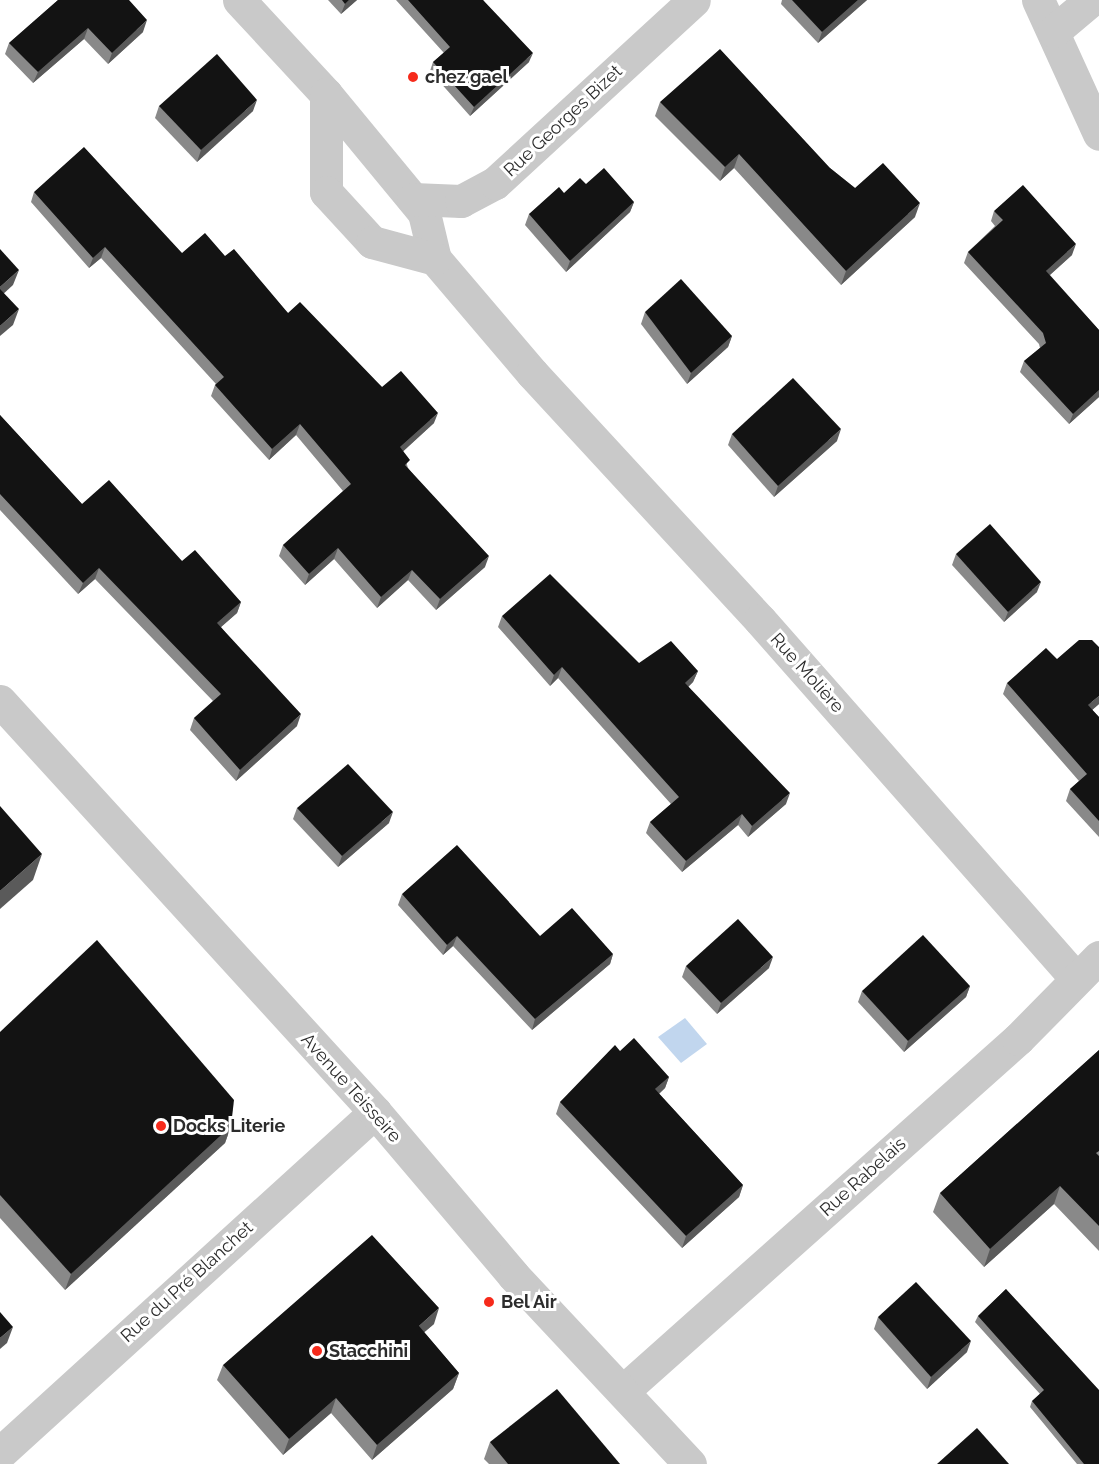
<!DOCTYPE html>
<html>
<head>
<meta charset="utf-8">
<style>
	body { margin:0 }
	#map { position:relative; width:1099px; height:1464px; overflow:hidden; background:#fff; font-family:Raleway,sans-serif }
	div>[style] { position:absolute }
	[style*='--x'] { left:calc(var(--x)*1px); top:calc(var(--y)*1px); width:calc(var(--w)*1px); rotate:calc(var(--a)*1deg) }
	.water>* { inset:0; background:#c1d6ee }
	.minor>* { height:33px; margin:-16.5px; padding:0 16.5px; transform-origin:16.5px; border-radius:16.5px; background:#c9c9c9 }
	.tertiary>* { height:33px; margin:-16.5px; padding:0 16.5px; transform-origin:16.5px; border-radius:16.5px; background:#c9c9c9 }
	.wall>* { inset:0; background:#898989 }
	.shaded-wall>* { inset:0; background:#5a5a5a }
	.building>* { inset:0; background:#131313 }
	.dots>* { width:16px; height:16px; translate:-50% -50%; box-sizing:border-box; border:3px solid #fff; border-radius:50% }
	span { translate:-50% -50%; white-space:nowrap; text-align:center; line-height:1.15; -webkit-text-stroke:6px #fff; paint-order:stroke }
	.poi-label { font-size:18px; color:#2c2c2c; font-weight:700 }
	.left { translate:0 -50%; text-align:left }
	.street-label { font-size:18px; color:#2c2c2c }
</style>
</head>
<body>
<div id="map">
	<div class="water">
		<div style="clip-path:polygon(685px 1018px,707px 1044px,681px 1063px,658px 1037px)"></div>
	</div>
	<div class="minor">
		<div style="--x:239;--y:0;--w:128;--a:47.2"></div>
		<div style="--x:326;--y:94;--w:154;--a:50.5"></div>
		<div style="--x:424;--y:213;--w:47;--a:76.6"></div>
		<div style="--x:435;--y:259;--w:150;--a:49.6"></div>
		<div style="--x:532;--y:373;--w:336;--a:47.3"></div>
		<div style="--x:760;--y:620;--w:478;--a:48.6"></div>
		<div style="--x:1038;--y:0;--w:147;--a:65.5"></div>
		<div style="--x:1054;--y:31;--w:48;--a:-40"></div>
		<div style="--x:326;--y:94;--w:98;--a:90"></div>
		<div style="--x:326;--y:192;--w:68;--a:47.4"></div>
		<div style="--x:372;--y:242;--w:65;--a:15.1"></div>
		<div style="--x:413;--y:199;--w:48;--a:2.4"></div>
		<div style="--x:461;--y:201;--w:38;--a:-28"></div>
		<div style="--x:495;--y:183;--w:270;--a:-42.6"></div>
		<div style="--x:623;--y:1391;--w:529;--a:-41.71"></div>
		<div style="--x:1018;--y:1039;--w:115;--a:-45.4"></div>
		<div style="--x:0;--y:1453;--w:507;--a:-42.28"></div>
	</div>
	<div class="tertiary">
		<div style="--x:0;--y:701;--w:556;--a:47.62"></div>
		<div style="--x:375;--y:1112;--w:214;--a:49.7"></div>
		<div style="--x:513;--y:1275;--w:259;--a:46.9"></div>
	</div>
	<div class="wall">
		<div style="clip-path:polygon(58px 0,143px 32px,108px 64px,84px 39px,33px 83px,5px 54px,9px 43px)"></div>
		<div style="clip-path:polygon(328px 0,357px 0,341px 14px)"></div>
		<div style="clip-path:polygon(396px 0,483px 0,529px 62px,470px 116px,430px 71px,433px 62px,444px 53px)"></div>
		<div style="clip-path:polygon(782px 0,867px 0,818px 43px,781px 4px)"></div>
		<div style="clip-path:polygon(660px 102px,830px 168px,855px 188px,915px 217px,841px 285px,734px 168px,720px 181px,655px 116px)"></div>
		<div style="clip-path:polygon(159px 106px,253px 111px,197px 162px,155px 118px)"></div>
		<div style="clip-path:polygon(34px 192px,182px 253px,225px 256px,288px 313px,382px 387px,434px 423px,403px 451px,408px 468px,485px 567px,436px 610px,408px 580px,377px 608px,334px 559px,305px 585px,279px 556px,283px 545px,343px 491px,296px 435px,269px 460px,211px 396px,215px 385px,216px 384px,101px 258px,89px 268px,31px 202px)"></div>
		<div style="clip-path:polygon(564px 193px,634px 202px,630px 212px,566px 272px,525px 225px,529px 214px)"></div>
		<div style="clip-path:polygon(994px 211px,1072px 255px,1050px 275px,1099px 330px,1099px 397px,1069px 424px,1020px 372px,1024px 361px,1040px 348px,1039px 344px,964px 263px,968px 252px,995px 226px,991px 221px)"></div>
		<div style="clip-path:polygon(645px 312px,732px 336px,728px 347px,687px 384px,641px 324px)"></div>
		<div style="clip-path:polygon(0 415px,82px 504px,182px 561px,241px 602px,237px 613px,221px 627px,297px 726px,236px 781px,190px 730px,194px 718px,213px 701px,95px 579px,78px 594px,0 510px)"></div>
		<div style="clip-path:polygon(732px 434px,837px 441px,774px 497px,728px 445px)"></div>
		<div style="clip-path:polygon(956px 554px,1037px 592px,1004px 622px,952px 565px)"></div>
		<div style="clip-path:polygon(502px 616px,639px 663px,698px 671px,693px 682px,688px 687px,786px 804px,748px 837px,738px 825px,682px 872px,646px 833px,650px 822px,671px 804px,558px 678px,550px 686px,498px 627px)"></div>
		<div style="clip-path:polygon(1007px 683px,1099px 704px,1092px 710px,1099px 717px,1099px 837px,1066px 801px,1070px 789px,1079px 781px,1003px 694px)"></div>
		<div style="clip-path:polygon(297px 808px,389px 823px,338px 867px,293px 819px)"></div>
		<div style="clip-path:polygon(402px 894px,540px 936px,613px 954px,610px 964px,532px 1030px,453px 946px,443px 955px,398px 905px)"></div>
		<div style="clip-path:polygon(686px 966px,769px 968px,717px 1014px,682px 977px)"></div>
		<div style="clip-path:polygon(970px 986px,966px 997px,904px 1052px,858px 1002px,862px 991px)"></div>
		<div style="clip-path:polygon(0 1032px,231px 1126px,225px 1143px,65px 1290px,0 1218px)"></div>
		<div style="clip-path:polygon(1099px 1050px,1099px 1251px,1054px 1204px,984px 1267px,933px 1212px,940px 1193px)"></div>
		<div style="clip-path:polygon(620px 1051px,669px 1077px,665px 1088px,659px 1094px,743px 1185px,739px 1197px,682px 1248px,556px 1114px,560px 1102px)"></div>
		<div style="clip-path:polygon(1006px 1289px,1099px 1464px,1077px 1464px,1030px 1407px,1032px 1401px,1040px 1394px,975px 1322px,978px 1316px)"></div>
		<div style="clip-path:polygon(878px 1317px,967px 1352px,927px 1389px,874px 1329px)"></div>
		<div style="clip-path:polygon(434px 1324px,424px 1332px,459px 1373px,453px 1389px,372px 1460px,331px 1413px,283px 1455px,217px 1380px,223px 1365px)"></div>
		<div style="clip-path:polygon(490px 1442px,620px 1464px,489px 1464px,484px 1459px)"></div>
	</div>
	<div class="shaded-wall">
		<div style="clip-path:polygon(349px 0,357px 0,341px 14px,345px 4px)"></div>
		<div style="clip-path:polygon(858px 0,867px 0,818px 43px,822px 32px)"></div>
		<div style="clip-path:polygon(147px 20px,143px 32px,108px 64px,112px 53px)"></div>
		<div style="clip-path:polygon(88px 28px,84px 39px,33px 83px,38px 72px)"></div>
		<div style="clip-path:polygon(533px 53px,529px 62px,470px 116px,474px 107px)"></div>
		<div style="clip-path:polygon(257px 100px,253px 111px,197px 162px,201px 150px)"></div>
		<div style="clip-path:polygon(739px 154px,734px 168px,720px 181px,725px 167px)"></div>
		<div style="clip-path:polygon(634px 202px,630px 212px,566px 272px,570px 261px)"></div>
		<div style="clip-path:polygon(920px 203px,915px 217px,841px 285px,846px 271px)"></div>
		<div style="clip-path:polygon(1076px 244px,1072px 255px,1042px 282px,1046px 271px)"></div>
		<div style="clip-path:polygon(105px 247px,101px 258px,89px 268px,93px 258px)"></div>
		<div style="clip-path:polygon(19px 270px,13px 285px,0 297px,0 287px)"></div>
		<div style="clip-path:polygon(19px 309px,13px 325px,0 336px,0 326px)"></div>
		<div style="clip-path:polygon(732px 336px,728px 347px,687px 384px,691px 373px)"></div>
		<div style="clip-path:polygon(1099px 390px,1099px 397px,1069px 424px,1073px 414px)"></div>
		<div style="clip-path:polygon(438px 413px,434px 423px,396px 458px,400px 447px)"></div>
		<div style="clip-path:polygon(300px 424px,296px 435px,269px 460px,272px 449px)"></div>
		<div style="clip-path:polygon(841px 429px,837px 441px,774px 497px,778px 486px)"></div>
		<div style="clip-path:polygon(338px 548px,334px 559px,305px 585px,309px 574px)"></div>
		<div style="clip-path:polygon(489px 556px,485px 567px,436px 610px,440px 599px)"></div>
		<div style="clip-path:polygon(99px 568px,95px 579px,78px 594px,83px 583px)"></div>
		<div style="clip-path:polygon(412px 570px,408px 580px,377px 608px,381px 597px)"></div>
		<div style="clip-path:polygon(1041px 582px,1037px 592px,1004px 622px,1008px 612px)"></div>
		<div style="clip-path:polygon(241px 602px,237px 613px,213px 634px,217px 623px)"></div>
		<div style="clip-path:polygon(562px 667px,558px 678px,550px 686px,554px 675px)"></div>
		<div style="clip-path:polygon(698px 671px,693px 682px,681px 694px,685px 683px)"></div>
		<div style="clip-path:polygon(1099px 696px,1099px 704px,1084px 717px,1088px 705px)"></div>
		<div style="clip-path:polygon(301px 714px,297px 726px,236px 781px,240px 770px)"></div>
		<div style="clip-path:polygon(790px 793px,786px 804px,748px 837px,752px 826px)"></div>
		<div style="clip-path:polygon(393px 812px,389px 823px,338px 867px,342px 856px)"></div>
		<div style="clip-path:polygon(742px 814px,738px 825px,682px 872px,686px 861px)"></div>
		<div style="clip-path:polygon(42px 854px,33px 880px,0 909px,0 891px)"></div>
		<div style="clip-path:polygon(457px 936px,453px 946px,443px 955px,447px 945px)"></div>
		<div style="clip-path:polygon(613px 954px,610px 964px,532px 1030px,535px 1019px)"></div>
		<div style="clip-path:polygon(773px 957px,769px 968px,717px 1014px,721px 1003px)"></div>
		<div style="clip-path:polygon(970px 986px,966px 997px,904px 1052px,908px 1041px)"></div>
		<div style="clip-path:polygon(669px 1077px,665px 1088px,651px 1101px,655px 1089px)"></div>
		<div style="clip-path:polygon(231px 1126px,225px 1143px,65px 1290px,71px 1274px)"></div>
		<div style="clip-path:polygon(743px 1185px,739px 1197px,682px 1248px,686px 1236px)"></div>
		<div style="clip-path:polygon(1060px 1186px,1054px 1204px,984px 1267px,990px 1249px)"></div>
		<div style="clip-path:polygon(439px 1308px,434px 1324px,413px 1342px,419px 1326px)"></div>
		<div style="clip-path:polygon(13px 1327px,7px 1343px,0 1349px,0 1338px)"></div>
		<div style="clip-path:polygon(971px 1341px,967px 1352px,927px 1389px,931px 1377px)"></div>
		<div style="clip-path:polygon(459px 1373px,453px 1389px,372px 1460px,377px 1445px)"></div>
		<div style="clip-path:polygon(336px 1398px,331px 1413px,283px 1455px,289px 1439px)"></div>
	</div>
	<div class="building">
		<div style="clip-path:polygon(58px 0,129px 0,147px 20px,112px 53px,88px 28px,38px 72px,9px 43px)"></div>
		<div style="clip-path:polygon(342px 0,349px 0,345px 4px)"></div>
		<div style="clip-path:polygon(408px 0,483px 0,533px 53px,474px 107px,433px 62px,450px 47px)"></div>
		<div style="clip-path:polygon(792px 0,858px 0,822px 32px)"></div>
		<div style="clip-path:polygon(720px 49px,830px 168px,855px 188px,883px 163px,920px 203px,846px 271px,739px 154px,725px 167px,660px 102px)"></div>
		<div style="clip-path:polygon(217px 54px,257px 100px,201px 150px,159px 106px)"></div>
		<div style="clip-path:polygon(84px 147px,182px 253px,205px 233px,225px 256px,234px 249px,288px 313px,300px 302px,382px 387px,401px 371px,438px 413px,400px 447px,410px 460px,405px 465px,489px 556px,440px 599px,412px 570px,381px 597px,338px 548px,309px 574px,283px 545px,351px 484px,300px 424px,272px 449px,215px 385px,224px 377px,105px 247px,93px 258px,34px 192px)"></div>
		<div style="clip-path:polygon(604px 168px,634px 202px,570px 261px,529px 214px,559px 187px,564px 193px,580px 178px,586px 184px)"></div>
		<div style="clip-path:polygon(1023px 185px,1076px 244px,1046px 271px,1099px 330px,1099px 390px,1073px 414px,1024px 361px,1046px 343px,1043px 333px,968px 252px,1003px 220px,994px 211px)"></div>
		<div style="clip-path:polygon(0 249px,19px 270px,0 287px)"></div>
		<div style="clip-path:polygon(681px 279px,732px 336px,691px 373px,645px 312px)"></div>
		<div style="clip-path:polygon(0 289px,19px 309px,0 326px)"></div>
		<div style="clip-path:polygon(793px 378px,841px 429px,778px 486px,732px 434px)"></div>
		<div style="clip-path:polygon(0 415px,82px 504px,109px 480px,182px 561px,195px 550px,241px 602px,217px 623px,301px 714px,240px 770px,194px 718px,221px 694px,99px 568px,83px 583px,0 494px)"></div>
		<div style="clip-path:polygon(990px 524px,1041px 582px,1008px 612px,956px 554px)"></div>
		<div style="clip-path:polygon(550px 574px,639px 663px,671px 641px,698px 671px,685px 683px,790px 793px,752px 826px,742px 814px,686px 861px,650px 822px,679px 797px,562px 667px,554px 675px,502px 616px)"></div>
		<div style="clip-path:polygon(1079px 640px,1092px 640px,1099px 647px,1099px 696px,1088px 705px,1099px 717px,1099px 821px,1070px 789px,1087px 774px,1007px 683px,1046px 648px,1057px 659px)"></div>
		<div style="clip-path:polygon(348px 764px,393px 812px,342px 856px,297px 808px)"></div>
		<div style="clip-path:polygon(0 806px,42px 854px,0 891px)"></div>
		<div style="clip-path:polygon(457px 845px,540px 936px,572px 908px,613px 954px,535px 1019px,457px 936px,447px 945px,402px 894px)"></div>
		<div style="clip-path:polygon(738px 919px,773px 957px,721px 1003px,686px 966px)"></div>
		<div style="clip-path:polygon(923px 935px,970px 986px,908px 1041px,862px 991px)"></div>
		<div style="clip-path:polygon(97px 940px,234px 1100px,231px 1126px,71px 1274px,0 1195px,0 1032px)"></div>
		<div style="clip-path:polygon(634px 1038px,669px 1077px,655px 1089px,743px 1185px,686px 1236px,560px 1102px,615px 1045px,620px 1051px)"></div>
		<div style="clip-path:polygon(1099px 1050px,1099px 1151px,1096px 1153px,1099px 1156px,1099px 1226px,1060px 1186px,990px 1249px,940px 1193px)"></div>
		<div style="clip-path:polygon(372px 1235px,439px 1308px,419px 1326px,459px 1373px,377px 1445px,336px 1398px,289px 1439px,223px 1365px)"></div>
		<div style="clip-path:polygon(916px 1282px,971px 1341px,931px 1377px,878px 1317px)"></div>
		<div style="clip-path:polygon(1006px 1289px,1099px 1390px,1099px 1464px,1084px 1464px,1032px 1401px,1044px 1390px,978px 1316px)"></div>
		<div style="clip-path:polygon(0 1312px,13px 1327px,0 1338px)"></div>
		<div style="clip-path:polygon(557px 1389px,620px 1464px,508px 1464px,490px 1442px)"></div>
		<div style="clip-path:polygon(977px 1428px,1009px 1464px,937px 1464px)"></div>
	</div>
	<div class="dots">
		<div style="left:413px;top:77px;background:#f62a1b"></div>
		<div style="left:161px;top:1126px;background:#f62a1b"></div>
		<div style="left:489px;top:1302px;background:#f62a1b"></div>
		<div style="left:317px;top:1351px;background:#f62a1b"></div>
	</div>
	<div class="poi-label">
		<span class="left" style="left:425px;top:77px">chez gael</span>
		<span class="left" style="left:173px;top:1126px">Docks Literie</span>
		<span class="left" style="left:501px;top:1302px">Bel Air</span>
		<span class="left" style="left:329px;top:1351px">Stacchini</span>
	</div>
	<div class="street-label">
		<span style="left:563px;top:121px;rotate:-43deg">Rue Georges Bizet</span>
		<span style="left:807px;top:673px;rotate:48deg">Rue Molière</span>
		<span style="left:351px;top:1088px;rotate:48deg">Avenue Teisseire</span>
		<span style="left:863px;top:1177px;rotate:-42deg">Rue Rabelais</span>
		<span style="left:187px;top:1282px;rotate:-42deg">Rue du Pré Blanchet</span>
	</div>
</div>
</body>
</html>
